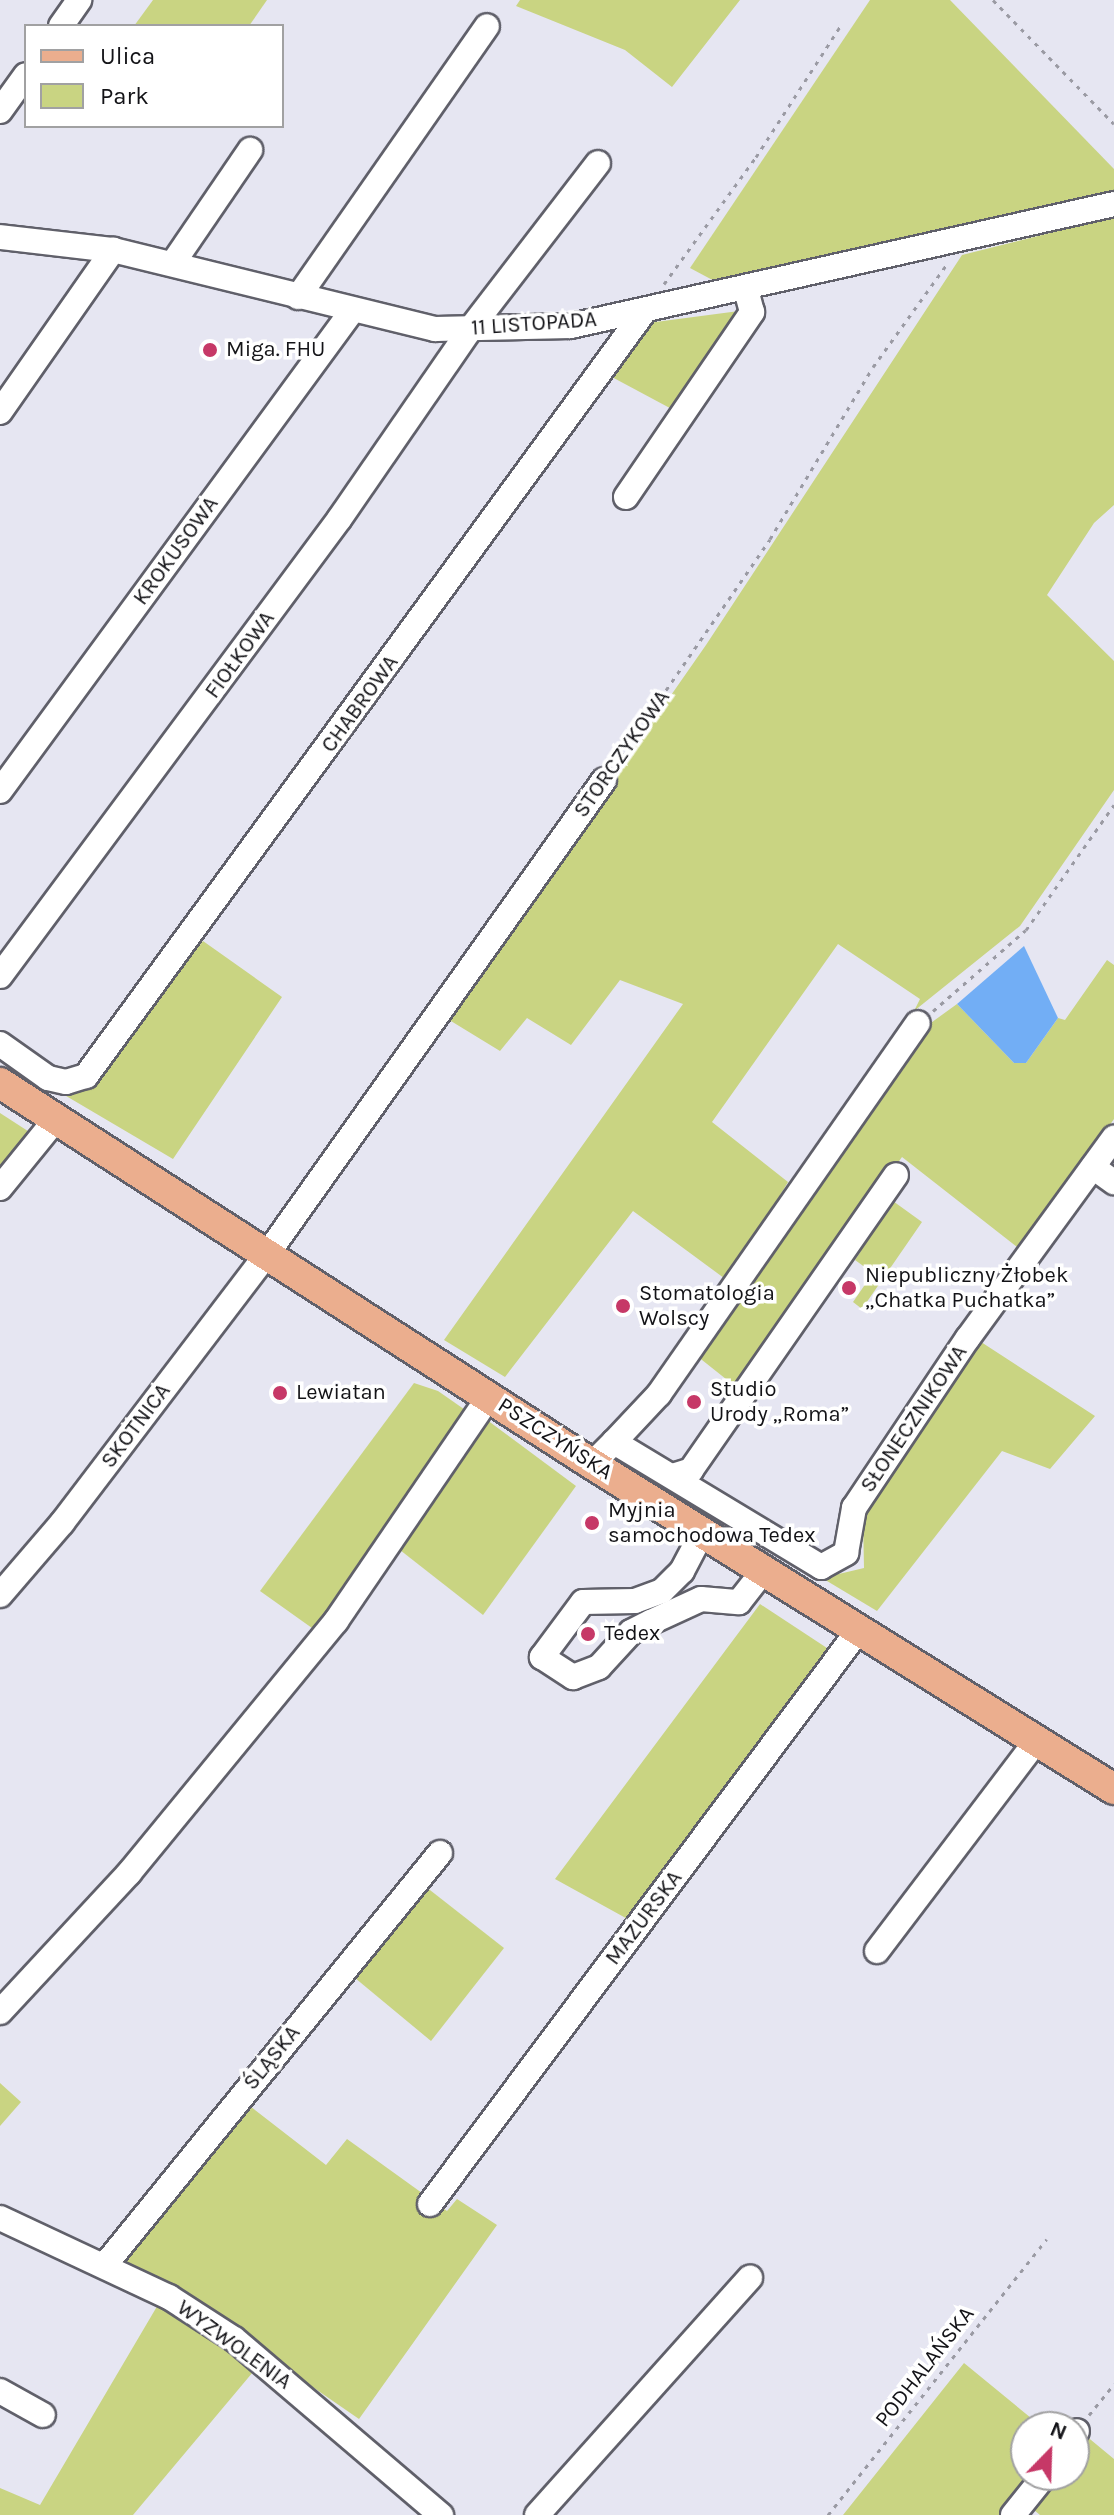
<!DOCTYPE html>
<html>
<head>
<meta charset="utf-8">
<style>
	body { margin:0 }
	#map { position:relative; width:1114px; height:2515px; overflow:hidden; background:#e6e6f2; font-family:Karla,sans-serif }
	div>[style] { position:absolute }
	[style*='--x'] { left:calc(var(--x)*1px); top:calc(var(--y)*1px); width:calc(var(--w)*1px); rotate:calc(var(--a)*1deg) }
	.green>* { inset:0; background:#c9d482 }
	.water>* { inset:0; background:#72aef5 }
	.path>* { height:3px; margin-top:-1.5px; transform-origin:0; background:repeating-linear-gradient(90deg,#9a9aa3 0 4px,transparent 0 10px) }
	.roads { filter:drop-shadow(2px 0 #60606a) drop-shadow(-2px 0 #60606a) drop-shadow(0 2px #60606a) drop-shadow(0 -2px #60606a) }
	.minor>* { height:24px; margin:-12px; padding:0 12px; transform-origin:12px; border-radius:12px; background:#fff }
	.major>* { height:30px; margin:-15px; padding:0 15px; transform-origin:15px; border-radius:15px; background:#ebae8e }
	.dots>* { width:22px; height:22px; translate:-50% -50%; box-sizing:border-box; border:4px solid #fff; border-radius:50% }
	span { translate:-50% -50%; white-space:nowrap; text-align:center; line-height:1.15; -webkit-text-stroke:7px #fff; paint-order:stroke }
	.street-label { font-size:22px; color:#131317 }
	.poi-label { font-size:22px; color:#131317 }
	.left { translate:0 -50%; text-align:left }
	.legend { position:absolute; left:24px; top:24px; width:260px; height:104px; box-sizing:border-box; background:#fff; border:2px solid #a1a1a2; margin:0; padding:10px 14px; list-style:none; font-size:24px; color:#131317 }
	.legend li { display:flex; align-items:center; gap:16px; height:40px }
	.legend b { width:40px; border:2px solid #a1a1a2 }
	.north { position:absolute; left:1010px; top:2411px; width:80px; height:80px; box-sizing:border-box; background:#fff; border:2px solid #a1a1a2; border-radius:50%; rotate:23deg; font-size:22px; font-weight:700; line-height:32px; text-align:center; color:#131317 }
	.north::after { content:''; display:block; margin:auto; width:28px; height:36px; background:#c63867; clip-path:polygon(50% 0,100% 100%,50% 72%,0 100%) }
</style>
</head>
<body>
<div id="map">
	<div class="green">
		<div style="clip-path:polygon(153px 0,267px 0,249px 26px,134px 26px)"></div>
		<div style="clip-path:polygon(520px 0,740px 0,672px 87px,625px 50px,516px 6px)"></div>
		<div style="clip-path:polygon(870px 0,950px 0,1114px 169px,1114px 191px,735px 292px,690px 268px)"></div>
		<div style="clip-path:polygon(1114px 217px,1114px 505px,1094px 523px,1047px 595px,1114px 661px,1114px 790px,1020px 926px,914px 1011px,920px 999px,838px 944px,712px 1122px,788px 1182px,728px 1281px,633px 1211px,505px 1377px,444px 1340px,683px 1004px,620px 980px,571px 1045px,527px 1018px,500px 1051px,446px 1018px,706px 645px,962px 255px)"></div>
		<div style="clip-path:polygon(739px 311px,681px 414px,610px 376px,648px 323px)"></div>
		<div style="clip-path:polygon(203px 941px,282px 997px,173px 1159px,0 1057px,59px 1090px,82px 1090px)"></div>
		<div style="clip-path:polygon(1107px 960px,1114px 965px,1114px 1119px,1021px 1250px,902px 1157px,736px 1387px,697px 1356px,928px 1025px,957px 1004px,1014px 1063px,1026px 1063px,1058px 1018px,1065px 1020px)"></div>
		<div style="clip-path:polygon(0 1113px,34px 1135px,0 1175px)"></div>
		<div style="clip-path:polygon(886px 1196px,922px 1222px,862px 1309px,853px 1302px,873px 1273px,855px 1260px,861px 1251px,852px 1245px)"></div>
		<div style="clip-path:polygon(978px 1340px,1095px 1416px,1050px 1469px,1002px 1451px,877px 1611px,822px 1578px,864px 1568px,863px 1516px)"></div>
		<div style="clip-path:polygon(414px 1383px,438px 1391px,471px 1414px,319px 1633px,260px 1591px)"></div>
		<div style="clip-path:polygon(487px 1420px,576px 1486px,483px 1615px,400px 1550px)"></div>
		<div style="clip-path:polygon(760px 1604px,830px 1650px,694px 1829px,698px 1844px,633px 1922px,555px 1879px)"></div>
		<div style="clip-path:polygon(421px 1883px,504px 1948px,431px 2041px,349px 1973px)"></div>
		<div style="clip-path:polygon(0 2083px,21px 2102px,0 2126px)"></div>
		<div style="clip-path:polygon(246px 2103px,326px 2165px,347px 2139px,447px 2211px,457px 2199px,497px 2225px,359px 2419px,168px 2287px,119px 2261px)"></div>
		<div style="clip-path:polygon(159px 2303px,209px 2332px,253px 2372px,133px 2515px,0 2515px,0 2488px,40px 2505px)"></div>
		<div style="clip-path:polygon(964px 2363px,1042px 2427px,1026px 2427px,1026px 2475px,1040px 2475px,1014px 2515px,843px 2515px)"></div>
		<div style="clip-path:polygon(1085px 2435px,1114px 2459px,1114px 2515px,1040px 2515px,1028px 2505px,1052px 2475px,1074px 2475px,1074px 2448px)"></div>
	</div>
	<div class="water">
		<div style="clip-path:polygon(1024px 946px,1058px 1018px,1026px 1063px,1014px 1063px,957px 1004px)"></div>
	</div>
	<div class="path">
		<div style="--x:993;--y:0;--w:173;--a:45.7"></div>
		<div style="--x:664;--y:284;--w:157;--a:-54.1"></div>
		<div style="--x:756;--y:157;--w:157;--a:-57.2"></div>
		<div style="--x:615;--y:764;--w:273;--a:-55.4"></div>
		<div style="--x:770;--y:539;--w:200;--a:-59.1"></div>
		<div style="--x:873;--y:367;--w:127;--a:-54.3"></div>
		<div style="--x:933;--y:1011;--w:123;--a:-41.1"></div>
		<div style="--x:1026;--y:930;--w:153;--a:-54.9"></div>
		<div style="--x:1089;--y:2415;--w:40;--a:-51"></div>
		<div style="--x:828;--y:2515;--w:352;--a:-51.6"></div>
	</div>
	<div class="roads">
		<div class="minor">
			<div style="--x:61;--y:26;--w:32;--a:-55"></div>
			<div style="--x:0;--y:111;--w:44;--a:-54.2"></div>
			<div style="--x:0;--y:237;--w:114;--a:6.6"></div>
			<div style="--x:113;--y:250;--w:332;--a:13.8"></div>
			<div style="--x:435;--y:329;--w:136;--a:-1.3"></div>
			<div style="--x:571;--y:326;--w:557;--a:-12.66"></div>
			<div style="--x:173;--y:263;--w:137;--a:-55.7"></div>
			<div style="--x:298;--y:297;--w:330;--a:-55.1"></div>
			<div style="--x:0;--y:412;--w:198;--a:-55.1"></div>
			<div style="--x:626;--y:497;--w:224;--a:-55.7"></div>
			<div style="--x:752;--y:312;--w:24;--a:-105"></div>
			<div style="--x:0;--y:791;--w:595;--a:-53.75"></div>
			<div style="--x:0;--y:976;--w:570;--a:-53.41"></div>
			<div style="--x:340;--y:518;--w:231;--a:-55.4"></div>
			<div style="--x:471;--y:328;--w:208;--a:-52.4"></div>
			<div style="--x:0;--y:1044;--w:59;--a:35.3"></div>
			<div style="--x:48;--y:1078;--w:18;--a:13"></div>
			<div style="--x:66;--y:1082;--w:21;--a:-17"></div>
			<div style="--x:86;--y:1076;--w:945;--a:-53.87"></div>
			<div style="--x:1093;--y:1167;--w:26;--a:36"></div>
			<div style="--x:0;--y:1188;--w:89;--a:-50.9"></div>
			<div style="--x:614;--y:1442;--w:66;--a:-46.8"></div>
			<div style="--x:659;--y:1394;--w:452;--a:-55.1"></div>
			<div style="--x:592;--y:1464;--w:31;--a:-45"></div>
			<div style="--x:614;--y:1442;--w:242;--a:31.1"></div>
			<div style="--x:821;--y:1567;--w:29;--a:-29"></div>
			<div style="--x:846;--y:1553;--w:46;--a:-79.9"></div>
			<div style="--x:854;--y:1508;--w:205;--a:-56.2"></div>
			<div style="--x:968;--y:1338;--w:248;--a:-53.9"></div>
			<div style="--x:676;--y:1475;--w:16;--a:-18"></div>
			<div style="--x:691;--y:1470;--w:359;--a:-55.2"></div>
			<div style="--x:702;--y:1533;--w:43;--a:117.8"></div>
			<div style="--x:682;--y:1571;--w:28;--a:135"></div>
			<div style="--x:662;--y:1591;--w:29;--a:160"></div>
			<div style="--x:635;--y:1601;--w:52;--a:178.9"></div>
			<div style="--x:583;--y:1602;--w:69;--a:126.7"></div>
			<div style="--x:542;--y:1657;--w:37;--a:33"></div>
			<div style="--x:573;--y:1677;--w:28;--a:-21"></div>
			<div style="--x:599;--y:1667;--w:47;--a:-47.6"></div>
			<div style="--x:631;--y:1632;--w:22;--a:-27"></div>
			<div style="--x:651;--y:1622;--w:55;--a:-24.7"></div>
			<div style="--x:701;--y:1599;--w:38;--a:5"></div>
			<div style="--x:739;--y:1602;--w:39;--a:-52"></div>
			<div style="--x:0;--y:1595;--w:95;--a:-49.3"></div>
			<div style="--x:62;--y:1523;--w:340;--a:-52.7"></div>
			<div style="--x:268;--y:1253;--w:580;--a:-54.61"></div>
			<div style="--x:877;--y:1951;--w:265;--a:-52.8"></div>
			<div style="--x:0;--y:2012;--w:190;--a:-47.1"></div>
			<div style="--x:129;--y:1873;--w:326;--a:-50.6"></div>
			<div style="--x:336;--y:1621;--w:271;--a:-55.7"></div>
			<div style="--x:430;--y:2204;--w:715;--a:-53.24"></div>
			<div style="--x:0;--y:2218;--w:187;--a:25.1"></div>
			<div style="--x:169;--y:2297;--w:77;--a:32.9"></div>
			<div style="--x:234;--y:2339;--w:272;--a:40.4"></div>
			<div style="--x:105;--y:2265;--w:531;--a:-50.89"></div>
			<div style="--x:0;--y:2391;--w:49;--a:29.2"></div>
			<div style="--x:1074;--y:2434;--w:4;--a:-45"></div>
			<div style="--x:537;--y:2515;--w:319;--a:-48.1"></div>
			<div style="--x:1013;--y:2515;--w:51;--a:-51.3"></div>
		</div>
		<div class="major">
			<div style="--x:0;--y:1083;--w:704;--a:32.76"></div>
			<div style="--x:592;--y:1464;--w:615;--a:31.91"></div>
		</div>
	</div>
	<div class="dots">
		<div style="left:210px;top:350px;background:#c63867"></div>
		<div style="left:849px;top:1288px;background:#c63867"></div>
		<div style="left:623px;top:1306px;background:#c63867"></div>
		<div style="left:280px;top:1393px;background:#c63867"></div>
		<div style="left:694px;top:1402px;background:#c63867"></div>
		<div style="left:592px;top:1523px;background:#c63867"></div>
		<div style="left:588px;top:1634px;background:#c63867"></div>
	</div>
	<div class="street-label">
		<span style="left:534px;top:324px;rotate:-4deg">11 LISTOPADA</span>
		<span style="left:176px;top:551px;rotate:-54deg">KROKUSOWA</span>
		<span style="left:240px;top:655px;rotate:-54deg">FIOŁKOWA</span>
		<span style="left:360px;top:704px;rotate:-54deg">CHABROWA</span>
		<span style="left:622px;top:754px;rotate:-55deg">STORCZYKOWA</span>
		<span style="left:914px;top:1419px;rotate:-56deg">SŁONECZNIKOWA</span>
		<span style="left:136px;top:1426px;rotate:-53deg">SKOTNICA</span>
		<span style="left:555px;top:1439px;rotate:33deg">PSZCZYŃSKA</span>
		<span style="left:644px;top:1918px;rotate:-53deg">MAZURSKA</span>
		<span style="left:272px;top:2058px;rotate:-51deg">ŚLĄSKA</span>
		<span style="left:234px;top:2345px;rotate:36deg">WYZWOLENIA</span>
		<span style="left:925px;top:2367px;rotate:-52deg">PODHALAŃSKA</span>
	</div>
	<div class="poi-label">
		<span class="left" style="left:226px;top:350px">Miga. FHU</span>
		<span class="left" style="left:865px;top:1288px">Niepubliczny Żłobek<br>„Chatka Puchatka”</span>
		<span class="left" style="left:639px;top:1306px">Stomatologia<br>Wolscy</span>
		<span class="left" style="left:710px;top:1402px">Studio<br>Urody „Roma”</span>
		<span class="left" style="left:296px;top:1393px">Lewiatan</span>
		<span class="left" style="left:608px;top:1523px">Myjnia<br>samochodowa Tedex</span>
		<span class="left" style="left:604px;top:1634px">Tedex</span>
	</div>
	<ul class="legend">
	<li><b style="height:10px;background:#ebae8e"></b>Ulica</li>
	<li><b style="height:22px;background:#c9d482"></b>Park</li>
	</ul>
	<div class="north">N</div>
</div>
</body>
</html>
